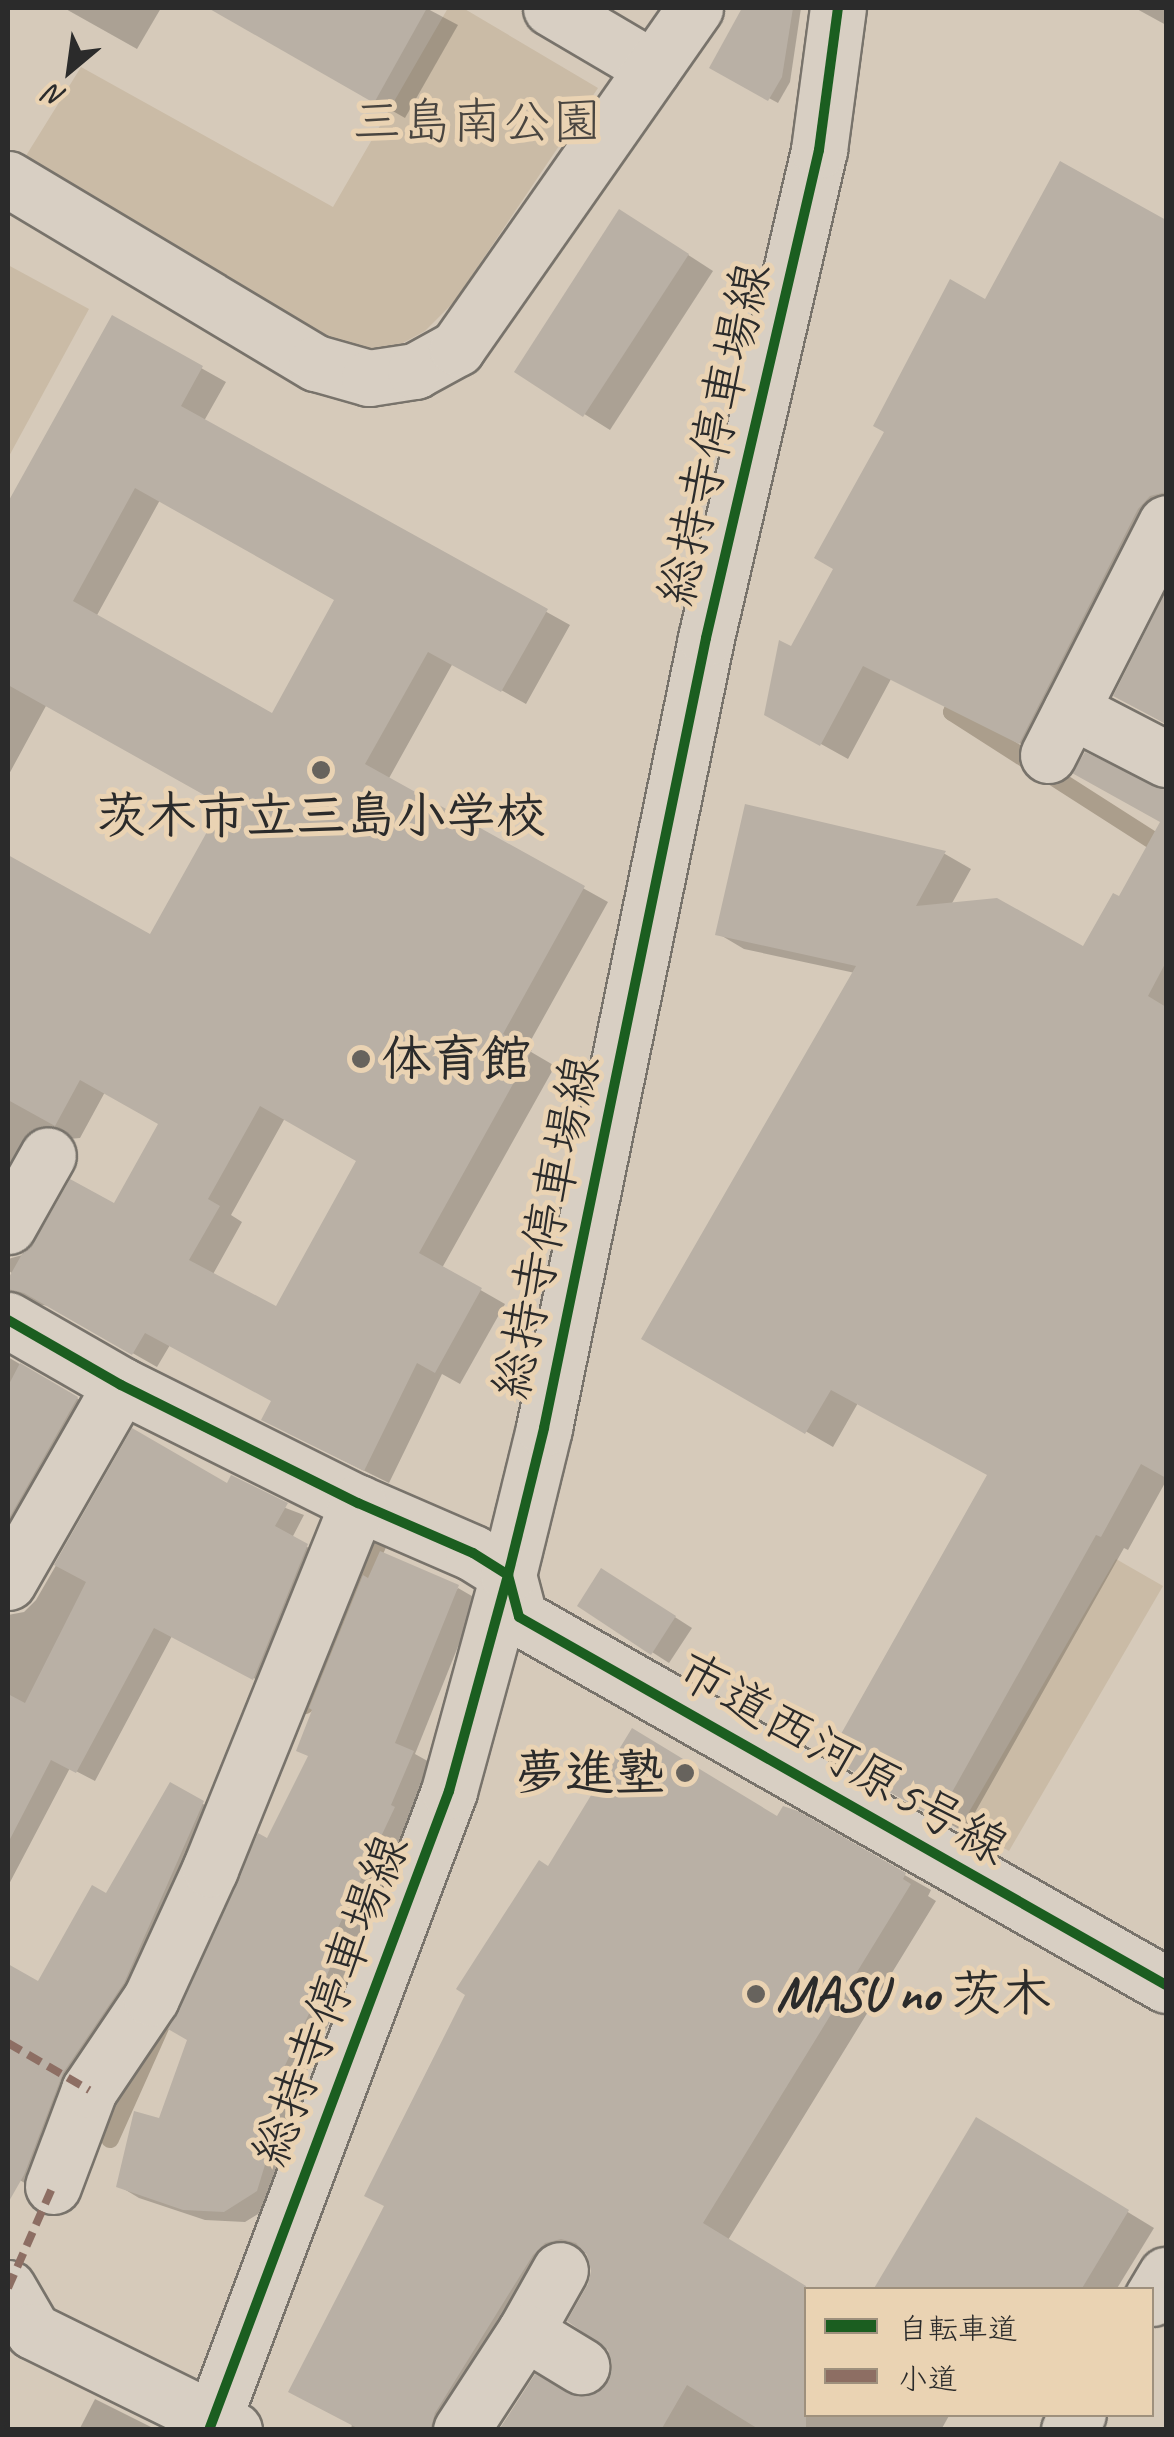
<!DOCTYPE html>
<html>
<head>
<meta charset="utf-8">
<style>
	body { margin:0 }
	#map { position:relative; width:1174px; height:2437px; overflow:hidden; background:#d6caba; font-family:Caveat,"Klee One",sans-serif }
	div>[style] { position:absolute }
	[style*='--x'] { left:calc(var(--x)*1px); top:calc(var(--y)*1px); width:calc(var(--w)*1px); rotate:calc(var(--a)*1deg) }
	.green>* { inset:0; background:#cabba6 }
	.shadow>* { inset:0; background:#0003 }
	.stream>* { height:18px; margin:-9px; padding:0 9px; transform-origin:9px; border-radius:9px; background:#ab9e8c }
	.building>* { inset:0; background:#b9b0a5 }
	.roads { filter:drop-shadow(2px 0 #78736b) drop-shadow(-2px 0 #78736b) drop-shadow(0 2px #78736b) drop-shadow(0 -2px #78736b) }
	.minor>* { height:55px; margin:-27.5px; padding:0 27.5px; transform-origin:27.5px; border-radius:27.5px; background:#d8cfc3 }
	.major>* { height:55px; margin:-27.5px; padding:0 27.5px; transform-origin:27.5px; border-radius:27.5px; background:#d8cfc3 }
	.quiet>* { height:8px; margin-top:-4px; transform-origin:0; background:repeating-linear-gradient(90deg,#8d6e63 0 15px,transparent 0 23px) }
	.cycleway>* { height:10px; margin:-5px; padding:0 5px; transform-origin:5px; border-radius:5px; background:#1b5e20 }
	.dots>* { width:28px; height:28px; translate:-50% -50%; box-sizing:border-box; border:5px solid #ead3b3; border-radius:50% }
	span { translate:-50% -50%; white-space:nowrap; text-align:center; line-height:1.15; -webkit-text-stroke:10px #ead3b3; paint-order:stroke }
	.park-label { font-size:50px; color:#494540 }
	.street-label { font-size:50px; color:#2b2b2b }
	.poi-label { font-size:50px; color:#2b2b2b; font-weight:700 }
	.left { translate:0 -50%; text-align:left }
	.right { translate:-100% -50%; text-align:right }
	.frame { position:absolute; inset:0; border:10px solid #2b2b2b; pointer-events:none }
	.legend { position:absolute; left:804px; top:2287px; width:350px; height:130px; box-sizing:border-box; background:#ead3b3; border:2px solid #9e907d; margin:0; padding:12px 18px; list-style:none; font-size:30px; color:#2b2b2b }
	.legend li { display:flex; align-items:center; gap:20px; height:50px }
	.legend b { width:50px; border:2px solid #9e907d }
	.north { position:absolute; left:20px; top:20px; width:100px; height:100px; -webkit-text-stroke:8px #ead3b3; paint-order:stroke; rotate:209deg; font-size:28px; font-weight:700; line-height:40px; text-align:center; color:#2b2b2b }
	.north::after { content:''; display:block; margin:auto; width:35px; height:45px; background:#2b2b2b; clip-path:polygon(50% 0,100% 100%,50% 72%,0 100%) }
</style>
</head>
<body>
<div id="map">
	<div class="green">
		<div style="clip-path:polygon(448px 8px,463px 8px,598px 88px,454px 302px,425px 331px,392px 349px,365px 356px,319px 341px,19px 167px,81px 67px,333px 207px)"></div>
		<div style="clip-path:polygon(8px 265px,89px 309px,8px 458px)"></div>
		<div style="clip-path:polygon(1116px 1559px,1163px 1586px,1009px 1851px,962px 1824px)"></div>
	</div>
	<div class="shadow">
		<div style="clip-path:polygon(64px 8px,161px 8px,137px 49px)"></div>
		<div style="clip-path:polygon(212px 8px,426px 8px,458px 25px,405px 118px)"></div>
		<div style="clip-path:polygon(743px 8px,801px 8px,790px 82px,778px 103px,712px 67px)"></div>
		<div style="clip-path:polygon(1135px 8px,1166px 8px,1166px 25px)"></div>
		<div style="clip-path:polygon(1061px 164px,1166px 223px,1166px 522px,1047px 757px,891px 679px,848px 759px,767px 714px,792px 649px)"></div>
		<div style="clip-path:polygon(645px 227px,713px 271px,610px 430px,517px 372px)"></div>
		<div style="clip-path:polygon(evenodd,112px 318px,226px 382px,204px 421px,570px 625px,526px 704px,453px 663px,388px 780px,608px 902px,526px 1049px,555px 1066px,442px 1268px,505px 1304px,460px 1384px,442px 1374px,389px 1483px,288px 1433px,274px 1401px,170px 1345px,157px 1367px,50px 1306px,28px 1303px,8px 1291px,13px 1274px,8px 1270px,8px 1259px,26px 1254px,71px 1182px,115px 1207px,161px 1123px,105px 1092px,80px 1138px,58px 1140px,8px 1219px,8px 983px,19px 962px,8px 956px,8px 858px,151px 937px,225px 804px,47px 704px,8px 776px,8px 507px,112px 318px,160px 500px,337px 599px,273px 716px,96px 617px,160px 500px,112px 318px,285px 1118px,360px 1160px,277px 1310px,212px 1276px,242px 1222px,231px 1215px,285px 1118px)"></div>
		<div style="clip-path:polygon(1166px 596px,1166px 724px,1116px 695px)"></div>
		<div style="clip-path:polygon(1086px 755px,1166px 793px,1166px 1481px,1128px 1550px,1124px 1548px,964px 1832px,832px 1756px,990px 1474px,858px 1403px,833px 1447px,644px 1338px,855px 973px,744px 949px,717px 933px,747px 807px,945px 854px,971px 869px,951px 905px,1084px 949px,1120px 899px,1163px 821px)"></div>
		<div style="clip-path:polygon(8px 1357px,95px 1409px,8px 1561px)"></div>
		<div style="clip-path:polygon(133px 1432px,228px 1486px,304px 1515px,292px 1538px,324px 1557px,271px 1687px,172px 1636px,95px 1781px,70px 1768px,8px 1886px,8px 1615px,24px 1612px,36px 1600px)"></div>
		<div style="clip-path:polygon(620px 1582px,692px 1628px,669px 1663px,652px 1652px)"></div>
		<div style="clip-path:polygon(458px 1588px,477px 1599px,415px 1754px,433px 1764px,414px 1821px,355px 1945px,363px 1950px,301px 2084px,311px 2089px,277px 2202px,245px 2222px,205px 2220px,139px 2198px,119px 2186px,161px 2121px,268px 1841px)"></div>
		<div style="clip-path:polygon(171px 1785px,220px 1814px,38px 2191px,8px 2173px,8px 1967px,39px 1985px,107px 1896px)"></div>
		<div style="clip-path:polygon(797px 1814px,931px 1890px,928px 1896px,936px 1901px,728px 2240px,809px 2290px,806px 2414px,950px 2414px,941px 2430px,499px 2430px,535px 2378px,579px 2400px,596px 2396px,610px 2383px,615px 2368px,590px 2285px,594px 2271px,589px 2252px,572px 2257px,460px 2430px,351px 2430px,387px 2206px,549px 1869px)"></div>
		<div style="clip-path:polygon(1003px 2136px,1154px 2228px,1116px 2290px,877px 2290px)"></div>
		<div style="clip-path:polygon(95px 2399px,157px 2430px,79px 2430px)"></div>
	</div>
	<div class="stream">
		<div style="--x:962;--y:690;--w:24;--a:114"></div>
		<div style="--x:952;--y:712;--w:254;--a:32.6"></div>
		<div style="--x:305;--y:1705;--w:184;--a:-65.7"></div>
		<div style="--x:110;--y:2139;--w:125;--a:-65.9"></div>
	</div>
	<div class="building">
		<div style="clip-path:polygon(208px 8px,427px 8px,374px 103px)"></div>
		<div style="clip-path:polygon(742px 8px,793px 8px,782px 77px,768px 101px,709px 68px)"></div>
		<div style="clip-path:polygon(1060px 161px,1166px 220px,1166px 492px,1150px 496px,1138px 509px,1019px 744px,863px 666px,820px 746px,764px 715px,779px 640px,791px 646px,833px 569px,814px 558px,884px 432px,873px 426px,950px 279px,985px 299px)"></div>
		<div style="clip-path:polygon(619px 209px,689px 254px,583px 417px,514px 372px)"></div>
		<div style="clip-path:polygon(evenodd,112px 315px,203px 366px,181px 406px,548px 609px,501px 692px,428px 652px,365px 764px,585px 886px,503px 1034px,532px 1050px,419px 1253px,482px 1288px,435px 1373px,417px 1363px,364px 1471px,261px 1420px,271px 1401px,145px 1333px,132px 1355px,24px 1293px,8px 1289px,8px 1279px,22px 1254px,35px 1241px,70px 1179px,114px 1203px,158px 1124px,80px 1080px,55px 1126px,8px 1100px,8px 855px,150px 934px,222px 805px,8px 685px,8px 502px,112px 315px,135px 488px,334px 600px,272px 713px,73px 601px,135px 488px,112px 315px,260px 1106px,356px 1161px,276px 1306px,189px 1260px,220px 1206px,208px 1199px,260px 1106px)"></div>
		<div style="clip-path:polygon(1166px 591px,1166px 724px,1113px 696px)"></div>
		<div style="clip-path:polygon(1085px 752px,1166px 790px,1166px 962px,1148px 996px,1166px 1007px,1166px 1478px,1141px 1464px,1101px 1537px,1096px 1535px,937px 1819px,828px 1757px,987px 1475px,831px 1390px,805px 1434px,641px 1339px,856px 966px,715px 935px,745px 804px,946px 851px,916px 906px,997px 898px,1083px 946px,1113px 893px,1119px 896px,1160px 822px,1072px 773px)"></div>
		<div style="clip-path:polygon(20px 1363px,78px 1397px,8px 1520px,8px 1386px)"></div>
		<div style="clip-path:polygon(132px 1428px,227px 1483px,231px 1475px,288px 1503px,275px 1526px,308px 1544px,253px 1680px,154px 1628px,76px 1773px,51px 1760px,8px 1843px,8px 1694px,25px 1703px,86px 1582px,54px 1565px)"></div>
		<div style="clip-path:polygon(380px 1551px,459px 1585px,395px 1743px,414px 1751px,391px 1805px,395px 1807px,336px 1932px,345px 1936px,282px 2072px,292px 2076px,257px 2191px,224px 2212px,183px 2210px,116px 2187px,134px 2111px,159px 2118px,187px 2040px,168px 2029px,258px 1833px,267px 1838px,308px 1756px,296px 1751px,312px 1710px,309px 1708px,363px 1575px,368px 1578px)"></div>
		<div style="clip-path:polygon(601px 1568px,676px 1616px,651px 1655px,577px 1606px)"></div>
		<div style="clip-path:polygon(632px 1728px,777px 1816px,783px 1806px,798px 1811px,906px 1873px,903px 1879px,911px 1884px,703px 2223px,806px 2286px,806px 2430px,760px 2430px,687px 2385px,661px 2430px,499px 2430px,535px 2374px,579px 2397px,597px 2393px,608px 2381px,612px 2366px,608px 2350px,567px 2321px,588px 2284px,591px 2271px,587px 2255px,576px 2243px,561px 2239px,545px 2243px,533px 2255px,435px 2413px,430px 2430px,361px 2430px,288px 2392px,384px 2206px,364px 2196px,465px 1995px,456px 1989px,539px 1860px,548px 1866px)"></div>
		<div style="clip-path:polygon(170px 1782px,204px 1801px,124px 1983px,63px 2073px,24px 2175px,8px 2203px,8px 1964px,38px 1981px,92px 1885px,106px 1893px)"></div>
		<div style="clip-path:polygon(976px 2117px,1129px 2210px,1081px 2290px,873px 2290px)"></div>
	</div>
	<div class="roads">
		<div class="minor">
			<div style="--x:551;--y:8;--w:118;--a:30.5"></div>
			<div style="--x:8;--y:179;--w:359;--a:30.9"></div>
			<div style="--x:316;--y:363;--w:55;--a:15.8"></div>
			<div style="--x:369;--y:378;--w:47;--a:-8.7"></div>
			<div style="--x:415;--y:371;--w:48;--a:-28.7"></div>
			<div style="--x:457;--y:348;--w:415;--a:-55"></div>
			<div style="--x:1071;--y:710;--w:107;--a:27.3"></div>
			<div style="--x:1048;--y:755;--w:260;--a:-63"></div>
			<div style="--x:8;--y:1226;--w:81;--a:-60.6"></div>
			<div style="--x:8;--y:1320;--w:130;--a:29.9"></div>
			<div style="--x:121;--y:1385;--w:265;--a:26.5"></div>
			<div style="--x:358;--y:1503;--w:125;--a:23.5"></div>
			<div style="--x:473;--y:1553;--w:41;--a:32.2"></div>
			<div style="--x:508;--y:1575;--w:43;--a:75.3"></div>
			<div style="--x:519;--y:1617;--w:744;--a:29.63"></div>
			<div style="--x:8;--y:1582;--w:227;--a:-60.2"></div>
			<div style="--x:53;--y:2186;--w:103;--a:-69.4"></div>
			<div style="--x:89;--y:2090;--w:111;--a:-56"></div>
			<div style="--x:151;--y:1998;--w:142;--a:-65.4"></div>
			<div style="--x:210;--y:1869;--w:395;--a:-68"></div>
			<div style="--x:8;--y:2288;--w:50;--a:59.8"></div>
			<div style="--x:33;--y:2331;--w:224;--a:26.2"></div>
			<div style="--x:1152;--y:2298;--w:27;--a:-59"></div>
			<div style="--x:525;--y:2332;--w:71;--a:-60.6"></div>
			<div style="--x:461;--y:2430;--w:117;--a:-56.9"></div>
			<div style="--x:525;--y:2332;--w:66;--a:31.3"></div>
			<div style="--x:1069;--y:2430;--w:18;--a:-61"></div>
		</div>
		<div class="major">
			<div style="--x:209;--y:2430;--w:683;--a:-69.41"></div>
			<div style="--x:449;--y:1791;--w:224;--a:-74.7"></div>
			<div style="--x:508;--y:1575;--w:151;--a:-76.2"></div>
			<div style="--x:544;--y:1428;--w:806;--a:-78.41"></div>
			<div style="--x:706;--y:638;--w:501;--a:-76.96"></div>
			<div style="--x:819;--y:150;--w:143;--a:-82.4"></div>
		</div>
	</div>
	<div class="quiet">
		<div style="--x:8;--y:2043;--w:94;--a:30.1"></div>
		<div style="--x:8;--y:2288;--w:111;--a:-66.2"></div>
	</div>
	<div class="cycleway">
		<div style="--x:8;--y:1320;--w:130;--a:29.9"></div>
		<div style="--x:121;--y:1385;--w:265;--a:26.5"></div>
		<div style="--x:358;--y:1503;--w:125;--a:23.5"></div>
		<div style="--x:473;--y:1553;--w:41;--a:32.2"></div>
		<div style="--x:508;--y:1575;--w:43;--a:75.3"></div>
		<div style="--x:519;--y:1617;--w:744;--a:29.63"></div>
		<div style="--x:209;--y:2430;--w:683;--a:-69.41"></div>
		<div style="--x:449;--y:1791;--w:224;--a:-74.7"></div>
		<div style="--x:508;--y:1575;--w:151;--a:-76.2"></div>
		<div style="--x:544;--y:1428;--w:806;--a:-78.41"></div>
		<div style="--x:706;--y:638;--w:501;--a:-76.96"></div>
		<div style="--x:819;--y:150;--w:143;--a:-82.4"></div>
	</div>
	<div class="dots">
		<div style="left:321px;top:770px;background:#67635d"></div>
		<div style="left:361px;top:1059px;background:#67635d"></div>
		<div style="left:685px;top:1773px;background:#67635d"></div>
		<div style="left:756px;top:1994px;background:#67635d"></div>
	</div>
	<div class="park-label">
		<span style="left:477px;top:122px">三島南公園</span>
	</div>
	<div class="street-label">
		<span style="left:714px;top:434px;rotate:-77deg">総持寺停車場線</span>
		<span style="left:546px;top:1227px;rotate:-78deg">総持寺停車場線</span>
		<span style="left:843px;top:1758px;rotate:30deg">市道西河原5号線</span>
		<span style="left:330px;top:2000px;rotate:-69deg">総持寺停車場線</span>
	</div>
	<div class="poi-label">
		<span style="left:321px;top:816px">茨木市立三島小学校</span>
		<span class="left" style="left:381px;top:1059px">体育館</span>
		<span class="right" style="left:665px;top:1773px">夢進塾</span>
		<span class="left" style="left:776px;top:1994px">MASU no 茨木</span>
	</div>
	<div class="frame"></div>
	<ul class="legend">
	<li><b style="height:12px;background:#1b5e20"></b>自転車道</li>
	<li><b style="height:12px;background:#8d6e63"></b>小道</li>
	</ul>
	<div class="north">N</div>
</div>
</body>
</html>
